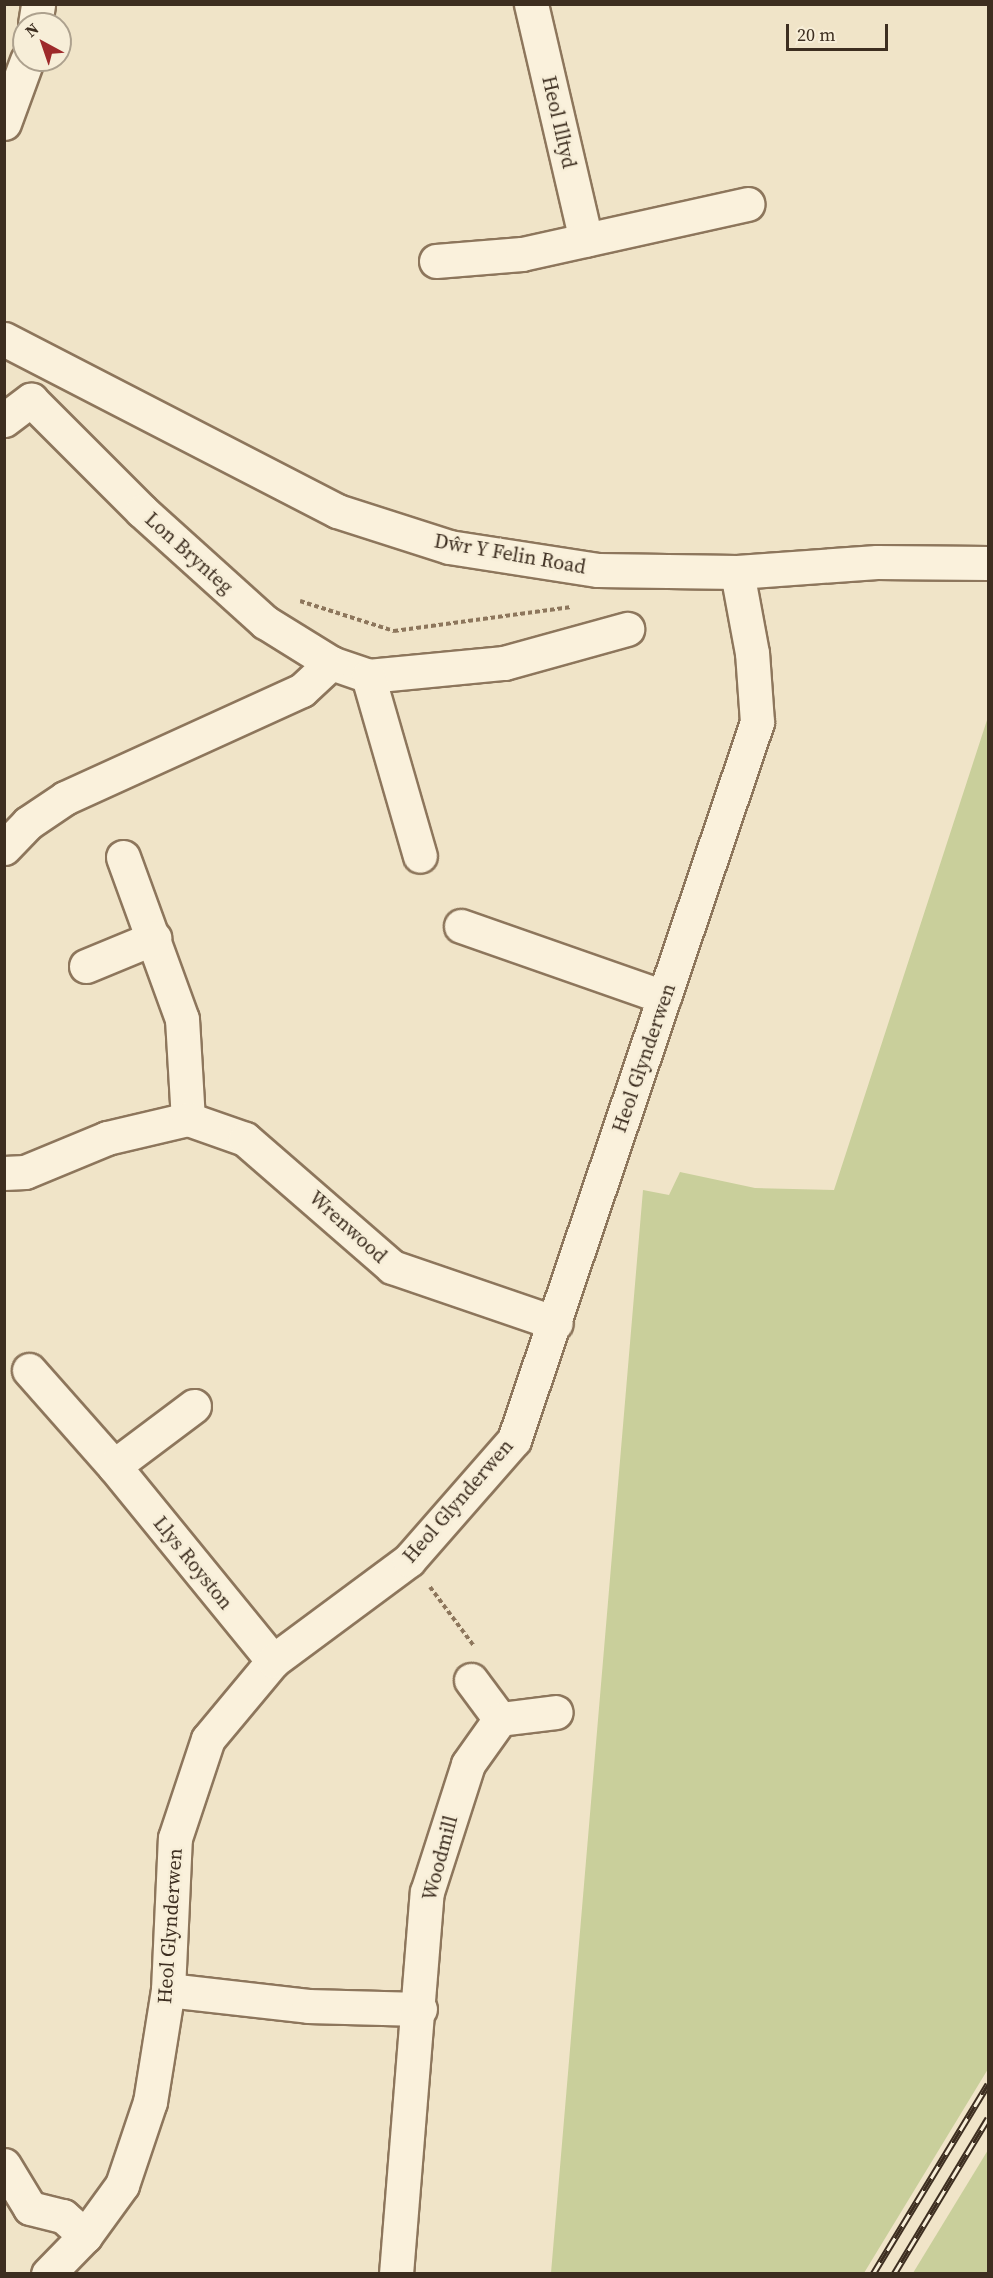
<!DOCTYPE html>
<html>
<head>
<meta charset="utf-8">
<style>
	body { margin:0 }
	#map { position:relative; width:993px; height:2278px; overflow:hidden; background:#f0e4c8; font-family:"Source Serif 4",serif }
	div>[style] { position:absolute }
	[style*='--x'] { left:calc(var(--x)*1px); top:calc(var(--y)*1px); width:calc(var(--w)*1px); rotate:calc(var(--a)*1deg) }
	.green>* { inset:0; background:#c9cf9b }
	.path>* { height:4px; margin-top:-2px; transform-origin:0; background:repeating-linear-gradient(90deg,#8d765c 0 4.5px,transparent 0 7.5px) }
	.roads { filter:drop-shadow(2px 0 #8d765c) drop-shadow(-2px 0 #8d765c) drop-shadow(0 2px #8d765c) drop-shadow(0 -2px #8d765c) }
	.minor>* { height:33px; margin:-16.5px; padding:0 16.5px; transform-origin:16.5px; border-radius:16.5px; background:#faf1dc }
	.rail>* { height:7px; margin-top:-3.5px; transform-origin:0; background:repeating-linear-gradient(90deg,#f7eed8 0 14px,#3d2e20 0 28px); box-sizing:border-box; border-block:2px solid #3d2e20 }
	span { translate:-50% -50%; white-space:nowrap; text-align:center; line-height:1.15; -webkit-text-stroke:5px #f7eed8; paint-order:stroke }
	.street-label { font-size:20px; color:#3d2e20 }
	.frame { position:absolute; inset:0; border:6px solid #3d2e20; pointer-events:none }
	.north { position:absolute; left:12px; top:12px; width:60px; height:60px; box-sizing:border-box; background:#f7eed8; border:2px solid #ada18e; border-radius:50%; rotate:320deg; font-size:16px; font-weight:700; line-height:24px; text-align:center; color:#3d2e20 }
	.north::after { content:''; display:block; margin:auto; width:21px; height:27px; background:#9e2a2b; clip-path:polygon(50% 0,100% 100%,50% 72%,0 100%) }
	.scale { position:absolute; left:786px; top:24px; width:102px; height:27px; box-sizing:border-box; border:3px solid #3d2e20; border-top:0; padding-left:8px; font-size:18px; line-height:21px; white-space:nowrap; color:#3d2e20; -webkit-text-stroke:4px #f7eed8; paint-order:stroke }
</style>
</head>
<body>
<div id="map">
	<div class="green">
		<div style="clip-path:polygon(988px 717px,988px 2069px,864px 2273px,551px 2273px,643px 1190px,669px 1195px,680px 1172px,755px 1188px,834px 1190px)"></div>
		<div style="clip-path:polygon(988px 2150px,988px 2273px,913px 2273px)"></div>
	</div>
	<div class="path">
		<div style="--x:300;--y:601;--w:99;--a:17.7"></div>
		<div style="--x:394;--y:631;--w:179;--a:-7.7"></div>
		<div style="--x:430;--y:1587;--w:74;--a:53.3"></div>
	</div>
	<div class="roads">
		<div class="minor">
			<div style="--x:531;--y:4;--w:242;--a:76.9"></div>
			<div style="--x:35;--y:24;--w:20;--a:-81"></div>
			<div style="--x:4;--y:123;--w:67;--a:-69.9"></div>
			<div style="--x:436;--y:261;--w:86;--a:-4.7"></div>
			<div style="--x:522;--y:254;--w:231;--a:-12.5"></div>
			<div style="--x:4;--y:339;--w:375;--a:27.3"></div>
			<div style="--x:337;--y:511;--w:118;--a:17.8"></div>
			<div style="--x:449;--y:547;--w:151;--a:8.8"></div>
			<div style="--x:598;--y:570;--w:139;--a:0.8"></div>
			<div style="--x:737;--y:572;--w:140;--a:-4.1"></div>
			<div style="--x:877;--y:562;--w:111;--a:0.5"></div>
			<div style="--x:4;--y:420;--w:34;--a:-37"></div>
			<div style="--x:31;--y:400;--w:157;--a:45"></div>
			<div style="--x:142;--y:511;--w:166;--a:42.1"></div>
			<div style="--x:265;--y:622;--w:78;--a:31.8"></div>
			<div style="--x:331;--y:663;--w:39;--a:19"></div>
			<div style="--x:368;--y:676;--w:137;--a:-5.5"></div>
			<div style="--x:504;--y:663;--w:128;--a:-15.5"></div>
			<div style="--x:368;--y:676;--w:187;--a:73.9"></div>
			<div style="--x:4;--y:848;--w:35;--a:-46"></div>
			<div style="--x:28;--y:823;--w:45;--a:-34"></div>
			<div style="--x:65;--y:798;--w:260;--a:-24.5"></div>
			<div style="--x:302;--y:690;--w:40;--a:-43"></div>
			<div style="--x:123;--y:857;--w:172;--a:70"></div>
			<div style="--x:182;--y:1019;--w:100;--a:86.6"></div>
			<div style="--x:461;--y:926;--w:215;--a:19.3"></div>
			<div style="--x:86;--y:966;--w:74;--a:-22.4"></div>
			<div style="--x:4;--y:1173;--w:21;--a:-3"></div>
			<div style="--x:25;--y:1172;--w:89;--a:-22.5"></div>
			<div style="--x:107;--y:1138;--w:83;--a:-13.2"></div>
			<div style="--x:188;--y:1119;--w:60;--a:19.3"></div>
			<div style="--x:245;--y:1139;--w:195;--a:41"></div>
			<div style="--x:392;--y:1267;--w:173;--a:18.9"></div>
			<div style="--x:29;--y:1370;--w:128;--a:48.5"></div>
			<div style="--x:114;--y:1466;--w:252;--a:50.8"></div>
			<div style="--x:114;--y:1466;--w:100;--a:-36.9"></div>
			<div style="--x:471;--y:1680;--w:49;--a:53.4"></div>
			<div style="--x:168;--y:1990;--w:141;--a:6.5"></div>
			<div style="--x:308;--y:2006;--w:112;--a:1.5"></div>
			<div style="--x:4;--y:2165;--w:50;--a:58.8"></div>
			<div style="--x:30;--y:2208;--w:34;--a:14"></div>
			<div style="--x:63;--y:2216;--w:30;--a:42"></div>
			<div style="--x:48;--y:2274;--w:53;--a:-45.8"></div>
			<div style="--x:85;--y:2236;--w:63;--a:-54"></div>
			<div style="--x:122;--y:2185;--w:88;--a:-71.4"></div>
			<div style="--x:150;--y:2102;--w:113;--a:-80.9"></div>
			<div style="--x:168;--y:1990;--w:152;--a:-87.4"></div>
			<div style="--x:175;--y:1838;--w:104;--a:-71.6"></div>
			<div style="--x:208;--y:1739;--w:102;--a:-50.2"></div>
			<div style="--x:273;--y:1661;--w:169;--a:-36.6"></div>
			<div style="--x:409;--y:1560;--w:159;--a:-48.8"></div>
			<div style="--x:514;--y:1440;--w:758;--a:-71.3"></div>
			<div style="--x:757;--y:722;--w:69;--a:-94.1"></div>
			<div style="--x:752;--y:653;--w:82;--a:-100.5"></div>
			<div style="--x:396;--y:2274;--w:383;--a:-85.4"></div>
			<div style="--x:427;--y:1892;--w:134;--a:-72.2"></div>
			<div style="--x:468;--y:1764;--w:55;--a:-54.6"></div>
			<div style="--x:500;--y:1719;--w:56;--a:-7.1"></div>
		</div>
	</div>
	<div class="rail">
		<div style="--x:873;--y:2274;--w:222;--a:-58.8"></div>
		<div style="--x:894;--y:2274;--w:182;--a:-58.9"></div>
	</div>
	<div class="street-label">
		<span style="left:559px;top:122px;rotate:77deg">Heol Illtyd</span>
		<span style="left:189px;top:553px;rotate:42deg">Lon Brynteg</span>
		<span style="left:510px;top:554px;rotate:10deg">Dŵr Y Felin Road</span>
		<span style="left:644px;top:1058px;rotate:-71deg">Heol Glynderwen</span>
		<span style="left:348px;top:1227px;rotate:42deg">Wrenwood</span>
		<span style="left:458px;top:1501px;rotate:-49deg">Heol Glynderwen</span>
		<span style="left:193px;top:1563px;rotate:51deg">Llys Royston</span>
		<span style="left:440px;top:1858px;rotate:-75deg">Woodmill</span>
		<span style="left:170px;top:1926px;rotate:-86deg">Heol Glynderwen</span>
	</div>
	<div class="frame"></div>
	<div class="north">N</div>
	<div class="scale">20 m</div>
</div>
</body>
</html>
